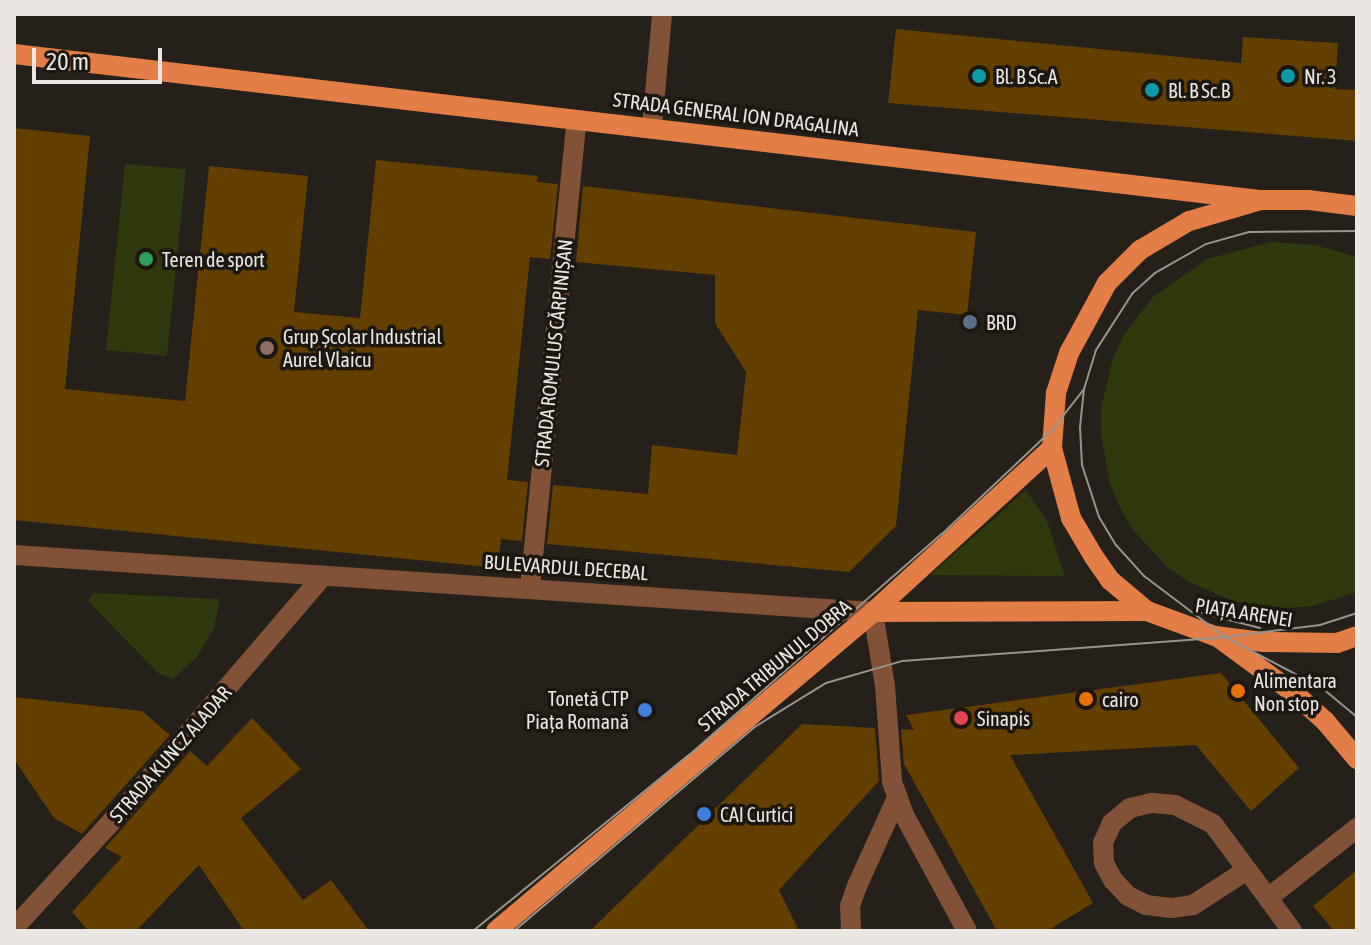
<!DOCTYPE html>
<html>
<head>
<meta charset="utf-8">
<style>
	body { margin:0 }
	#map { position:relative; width:1371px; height:945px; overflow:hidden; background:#252019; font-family:"Asap Condensed",sans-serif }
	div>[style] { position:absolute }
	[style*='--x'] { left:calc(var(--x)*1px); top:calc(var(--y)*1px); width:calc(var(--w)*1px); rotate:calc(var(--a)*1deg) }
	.green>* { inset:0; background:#30380d }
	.building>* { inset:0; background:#633f00 }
	.minor>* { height:20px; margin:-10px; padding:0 10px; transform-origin:10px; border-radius:10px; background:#815138 }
	.major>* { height:20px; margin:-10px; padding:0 10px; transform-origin:10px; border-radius:10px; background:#e27e46 }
	.tram>* { height:2px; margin:-1px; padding:0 1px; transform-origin:1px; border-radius:1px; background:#98948e }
	.dots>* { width:22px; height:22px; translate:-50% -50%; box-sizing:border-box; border:4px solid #1c1710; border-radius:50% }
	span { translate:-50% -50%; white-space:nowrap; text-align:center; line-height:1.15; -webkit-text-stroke:7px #1c1710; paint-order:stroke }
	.poi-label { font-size:20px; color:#eae6e1 }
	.left { translate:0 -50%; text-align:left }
	.right { translate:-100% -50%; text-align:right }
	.street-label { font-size:20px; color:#eae6e1 }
	.frame { position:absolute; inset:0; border:16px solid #eae6e1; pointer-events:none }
	.scale { position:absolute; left:32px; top:48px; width:130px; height:36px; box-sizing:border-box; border:4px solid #eae6e1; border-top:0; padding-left:10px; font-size:24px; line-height:28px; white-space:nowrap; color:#eae6e1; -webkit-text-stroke:6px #1c1710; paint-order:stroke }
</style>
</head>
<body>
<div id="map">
	<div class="green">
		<div style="clip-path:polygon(125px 164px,186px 169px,167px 356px,106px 350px)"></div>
		<div style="clip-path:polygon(1271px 242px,1315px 245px,1357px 257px,1357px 592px,1313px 606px,1287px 608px,1236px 602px,1189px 582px,1168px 568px,1133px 530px,1120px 508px,1110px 484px,1101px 434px,1101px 408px,1113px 358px,1124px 335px,1153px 297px,1207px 259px)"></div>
		<div style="clip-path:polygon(1026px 490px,1047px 521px,1065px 576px,930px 575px)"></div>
		<div style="clip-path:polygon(93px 593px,115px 594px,220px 599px,214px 628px,197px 657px,173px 679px,158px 673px,88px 601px)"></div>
	</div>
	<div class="building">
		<div style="clip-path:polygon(896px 29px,1241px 63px,1243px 37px,1338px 43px,1335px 89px,1357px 90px,1357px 141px,888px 103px)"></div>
		<div style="clip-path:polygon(14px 128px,90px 136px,65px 389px,185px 401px,209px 166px,308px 176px,294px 312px,360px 318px,376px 160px,538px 176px,537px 182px,558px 184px,550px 259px,530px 257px,507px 480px,528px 482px,522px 541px,501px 539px,498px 568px,14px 520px)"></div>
		<div style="clip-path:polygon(583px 186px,976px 232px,967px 315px,918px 310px,896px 526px,849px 572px,547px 544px,553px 485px,648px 494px,652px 445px,737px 455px,746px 372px,715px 323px,715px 275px,576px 262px)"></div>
		<div style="clip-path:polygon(1221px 673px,1299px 768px,1251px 811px,1196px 745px,1010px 755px,1093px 903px,1047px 931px,997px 931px,904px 764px,901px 729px,914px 730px,906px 715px)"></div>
		<div style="clip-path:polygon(14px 697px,142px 711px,170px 735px,82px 834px,54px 818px,14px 759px)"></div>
		<div style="clip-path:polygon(252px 718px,301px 769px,241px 818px,303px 900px,331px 880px,369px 931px,244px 931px,199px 865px,136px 931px,88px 931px,72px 912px,122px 857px,105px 848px,190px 751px,207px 766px)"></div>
		<div style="clip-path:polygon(802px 724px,875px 728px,879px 781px,779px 890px,799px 931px,590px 931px)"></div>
		<div style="clip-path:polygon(1357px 870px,1357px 931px,1334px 931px,1313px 906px)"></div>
	</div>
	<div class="minor">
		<div style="--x:652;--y:127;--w:113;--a:-84.9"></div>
		<div style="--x:14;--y:555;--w:861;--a:3.8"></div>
		<div style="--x:873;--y:612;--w:75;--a:80.8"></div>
		<div style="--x:885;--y:686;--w:96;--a:85.8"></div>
		<div style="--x:892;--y:782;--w:33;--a:70"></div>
		<div style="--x:903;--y:813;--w:134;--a:61.5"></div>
		<div style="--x:530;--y:587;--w:469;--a:-84.3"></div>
		<div style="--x:1247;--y:870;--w:64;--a:147.1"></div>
		<div style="--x:1193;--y:905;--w:22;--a:172"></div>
		<div style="--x:1171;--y:908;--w:25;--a:-173"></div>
		<div style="--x:1146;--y:905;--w:20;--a:-153"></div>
		<div style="--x:1128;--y:896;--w:22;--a:-133"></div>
		<div style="--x:1113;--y:880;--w:19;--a:-118"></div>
		<div style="--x:1104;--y:863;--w:20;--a:-93"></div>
		<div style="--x:1103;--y:843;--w:22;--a:-66"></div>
		<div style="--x:1112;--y:823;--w:23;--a:-40"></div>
		<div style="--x:1130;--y:808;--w:23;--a:-13"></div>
		<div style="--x:1152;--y:803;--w:23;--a:5"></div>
		<div style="--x:1175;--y:805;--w:42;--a:26.6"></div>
		<div style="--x:1213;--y:824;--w:92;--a:53.4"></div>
		<div style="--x:1268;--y:898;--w:113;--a:-38.2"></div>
		<div style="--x:1268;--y:898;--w:41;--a:54"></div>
		<div style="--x:14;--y:928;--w:163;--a:-47.5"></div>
		<div style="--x:124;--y:808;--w:306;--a:-49.4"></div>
		<div style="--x:851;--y:931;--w:25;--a:-92"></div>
		<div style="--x:850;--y:906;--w:21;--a:-71"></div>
		<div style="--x:857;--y:886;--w:97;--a:-65.6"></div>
	</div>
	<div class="major">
		<div style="--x:14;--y:54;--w:1256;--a:6.68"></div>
		<div style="--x:1357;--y:206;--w:48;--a:-172.9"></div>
		<div style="--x:1309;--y:200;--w:48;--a:180"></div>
		<div style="--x:1261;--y:200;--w:75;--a:163.7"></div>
		<div style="--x:1189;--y:221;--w:57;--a:149.4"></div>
		<div style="--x:1140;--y:250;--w:47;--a:135"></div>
		<div style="--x:1107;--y:283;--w:80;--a:118.5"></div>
		<div style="--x:1069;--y:353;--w:42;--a:108"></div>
		<div style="--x:1056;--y:393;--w:55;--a:94.2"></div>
		<div style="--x:1052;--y:448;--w:73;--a:74.8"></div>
		<div style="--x:1071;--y:518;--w:45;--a:59.5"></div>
		<div style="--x:1094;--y:557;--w:28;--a:55"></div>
		<div style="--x:1110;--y:580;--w:48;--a:40"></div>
		<div style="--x:1147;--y:611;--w:72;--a:20.2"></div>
		<div style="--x:1215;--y:636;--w:48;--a:7.1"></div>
		<div style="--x:1263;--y:642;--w:74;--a:0.8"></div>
		<div style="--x:1337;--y:643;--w:21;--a:-19"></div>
		<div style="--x:873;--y:612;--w:274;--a:-0.2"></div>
		<div style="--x:1219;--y:638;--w:94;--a:36.4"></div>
		<div style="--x:1295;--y:694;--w:40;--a:42"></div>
		<div style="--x:1325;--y:721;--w:50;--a:49.9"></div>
		<div style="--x:496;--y:931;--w:494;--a:-40.2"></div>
		<div style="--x:873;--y:612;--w:243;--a:-42.5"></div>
	</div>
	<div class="tram">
		<div style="--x:1357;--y:231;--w:108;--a:179.5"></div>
		<div style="--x:1249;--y:232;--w:45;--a:164.4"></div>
		<div style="--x:1206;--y:244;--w:59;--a:150.4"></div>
		<div style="--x:1155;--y:273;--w:31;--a:138"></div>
		<div style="--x:1132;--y:294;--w:67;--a:122.7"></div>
		<div style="--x:1096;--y:350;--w:41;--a:107.1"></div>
		<div style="--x:1084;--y:389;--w:38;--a:96"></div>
		<div style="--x:1080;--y:427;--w:38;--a:87"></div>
		<div style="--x:1082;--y:465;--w:55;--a:71.9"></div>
		<div style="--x:1099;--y:517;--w:33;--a:59"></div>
		<div style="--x:1116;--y:545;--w:42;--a:47.9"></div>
		<div style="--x:1144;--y:576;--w:101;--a:37"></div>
		<div style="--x:1225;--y:637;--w:110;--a:27.7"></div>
		<div style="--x:1322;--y:688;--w:45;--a:39.6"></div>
		<div style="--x:1202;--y:613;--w:60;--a:14.5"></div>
		<div style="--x:473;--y:931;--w:288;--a:-39.2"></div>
		<div style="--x:696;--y:749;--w:327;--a:-41.2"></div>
		<div style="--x:942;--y:534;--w:151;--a:-43.4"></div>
		<div style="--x:1052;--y:430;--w:52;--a:-52"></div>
		<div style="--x:514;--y:931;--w:314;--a:-40.3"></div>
		<div style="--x:753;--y:728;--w:86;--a:-31.7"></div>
		<div style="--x:826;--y:683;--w:79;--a:-16.1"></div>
		<div style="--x:902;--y:661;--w:317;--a:-4.2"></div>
		<div style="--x:1218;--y:638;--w:103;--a:-7.3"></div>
		<div style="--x:1320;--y:625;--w:39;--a:-18"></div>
	</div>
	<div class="dots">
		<div style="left:979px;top:76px;background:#0f9aa8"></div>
		<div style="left:1288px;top:76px;background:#0f9aa8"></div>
		<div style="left:1152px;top:90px;background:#0f9aa8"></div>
		<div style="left:146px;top:259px;background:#2e9e5b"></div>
		<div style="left:970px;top:322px;background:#5c6f8a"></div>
		<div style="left:267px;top:348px;background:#8d6e63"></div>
		<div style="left:1238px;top:691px;background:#e8710a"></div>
		<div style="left:1086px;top:699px;background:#e8710a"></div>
		<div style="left:645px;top:710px;background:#3f7fe0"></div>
		<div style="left:961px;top:718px;background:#e0444e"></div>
		<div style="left:704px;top:814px;background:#3f7fe0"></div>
	</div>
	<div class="poi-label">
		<span class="left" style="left:995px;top:76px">Bl. B Sc.A</span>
		<span class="left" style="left:1304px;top:76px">Nr. 3</span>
		<span class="left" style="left:1168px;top:90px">Bl. B Sc.B</span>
		<span class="left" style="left:162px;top:259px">Teren de sport</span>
		<span class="left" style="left:986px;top:322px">BRD</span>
		<span class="left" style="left:283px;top:348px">Grup Școlar Industrial<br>Aurel Vlaicu</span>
		<span class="left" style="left:1254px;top:692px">Alimentara<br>Non stop</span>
		<span class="right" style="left:629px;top:710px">Tonetă CTP<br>Piața Romană</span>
		<span class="left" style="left:1102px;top:699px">cairo</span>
		<span class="left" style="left:977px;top:718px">Sinapis</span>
		<span class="left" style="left:720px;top:814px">CAI Curtici</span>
	</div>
	<div class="street-label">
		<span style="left:736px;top:114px;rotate:7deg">STRADA GENERAL ION DRAGALINA</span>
		<span style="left:553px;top:353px;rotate:-84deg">STRADA ROMULUS CĂRPINIȘAN</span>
		<span style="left:566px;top:567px;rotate:4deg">BULEVARDUL DECEBAL</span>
		<span style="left:1244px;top:612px;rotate:9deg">PIAȚA ARENEI</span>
		<span style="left:774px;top:665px;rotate:-40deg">STRADA TRIBUNUL DOBRA</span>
		<span style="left:170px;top:754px;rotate:-49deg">STRADA KUNCZ ALADAR</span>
	</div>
	<div class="frame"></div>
	<div class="scale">20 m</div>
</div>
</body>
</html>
